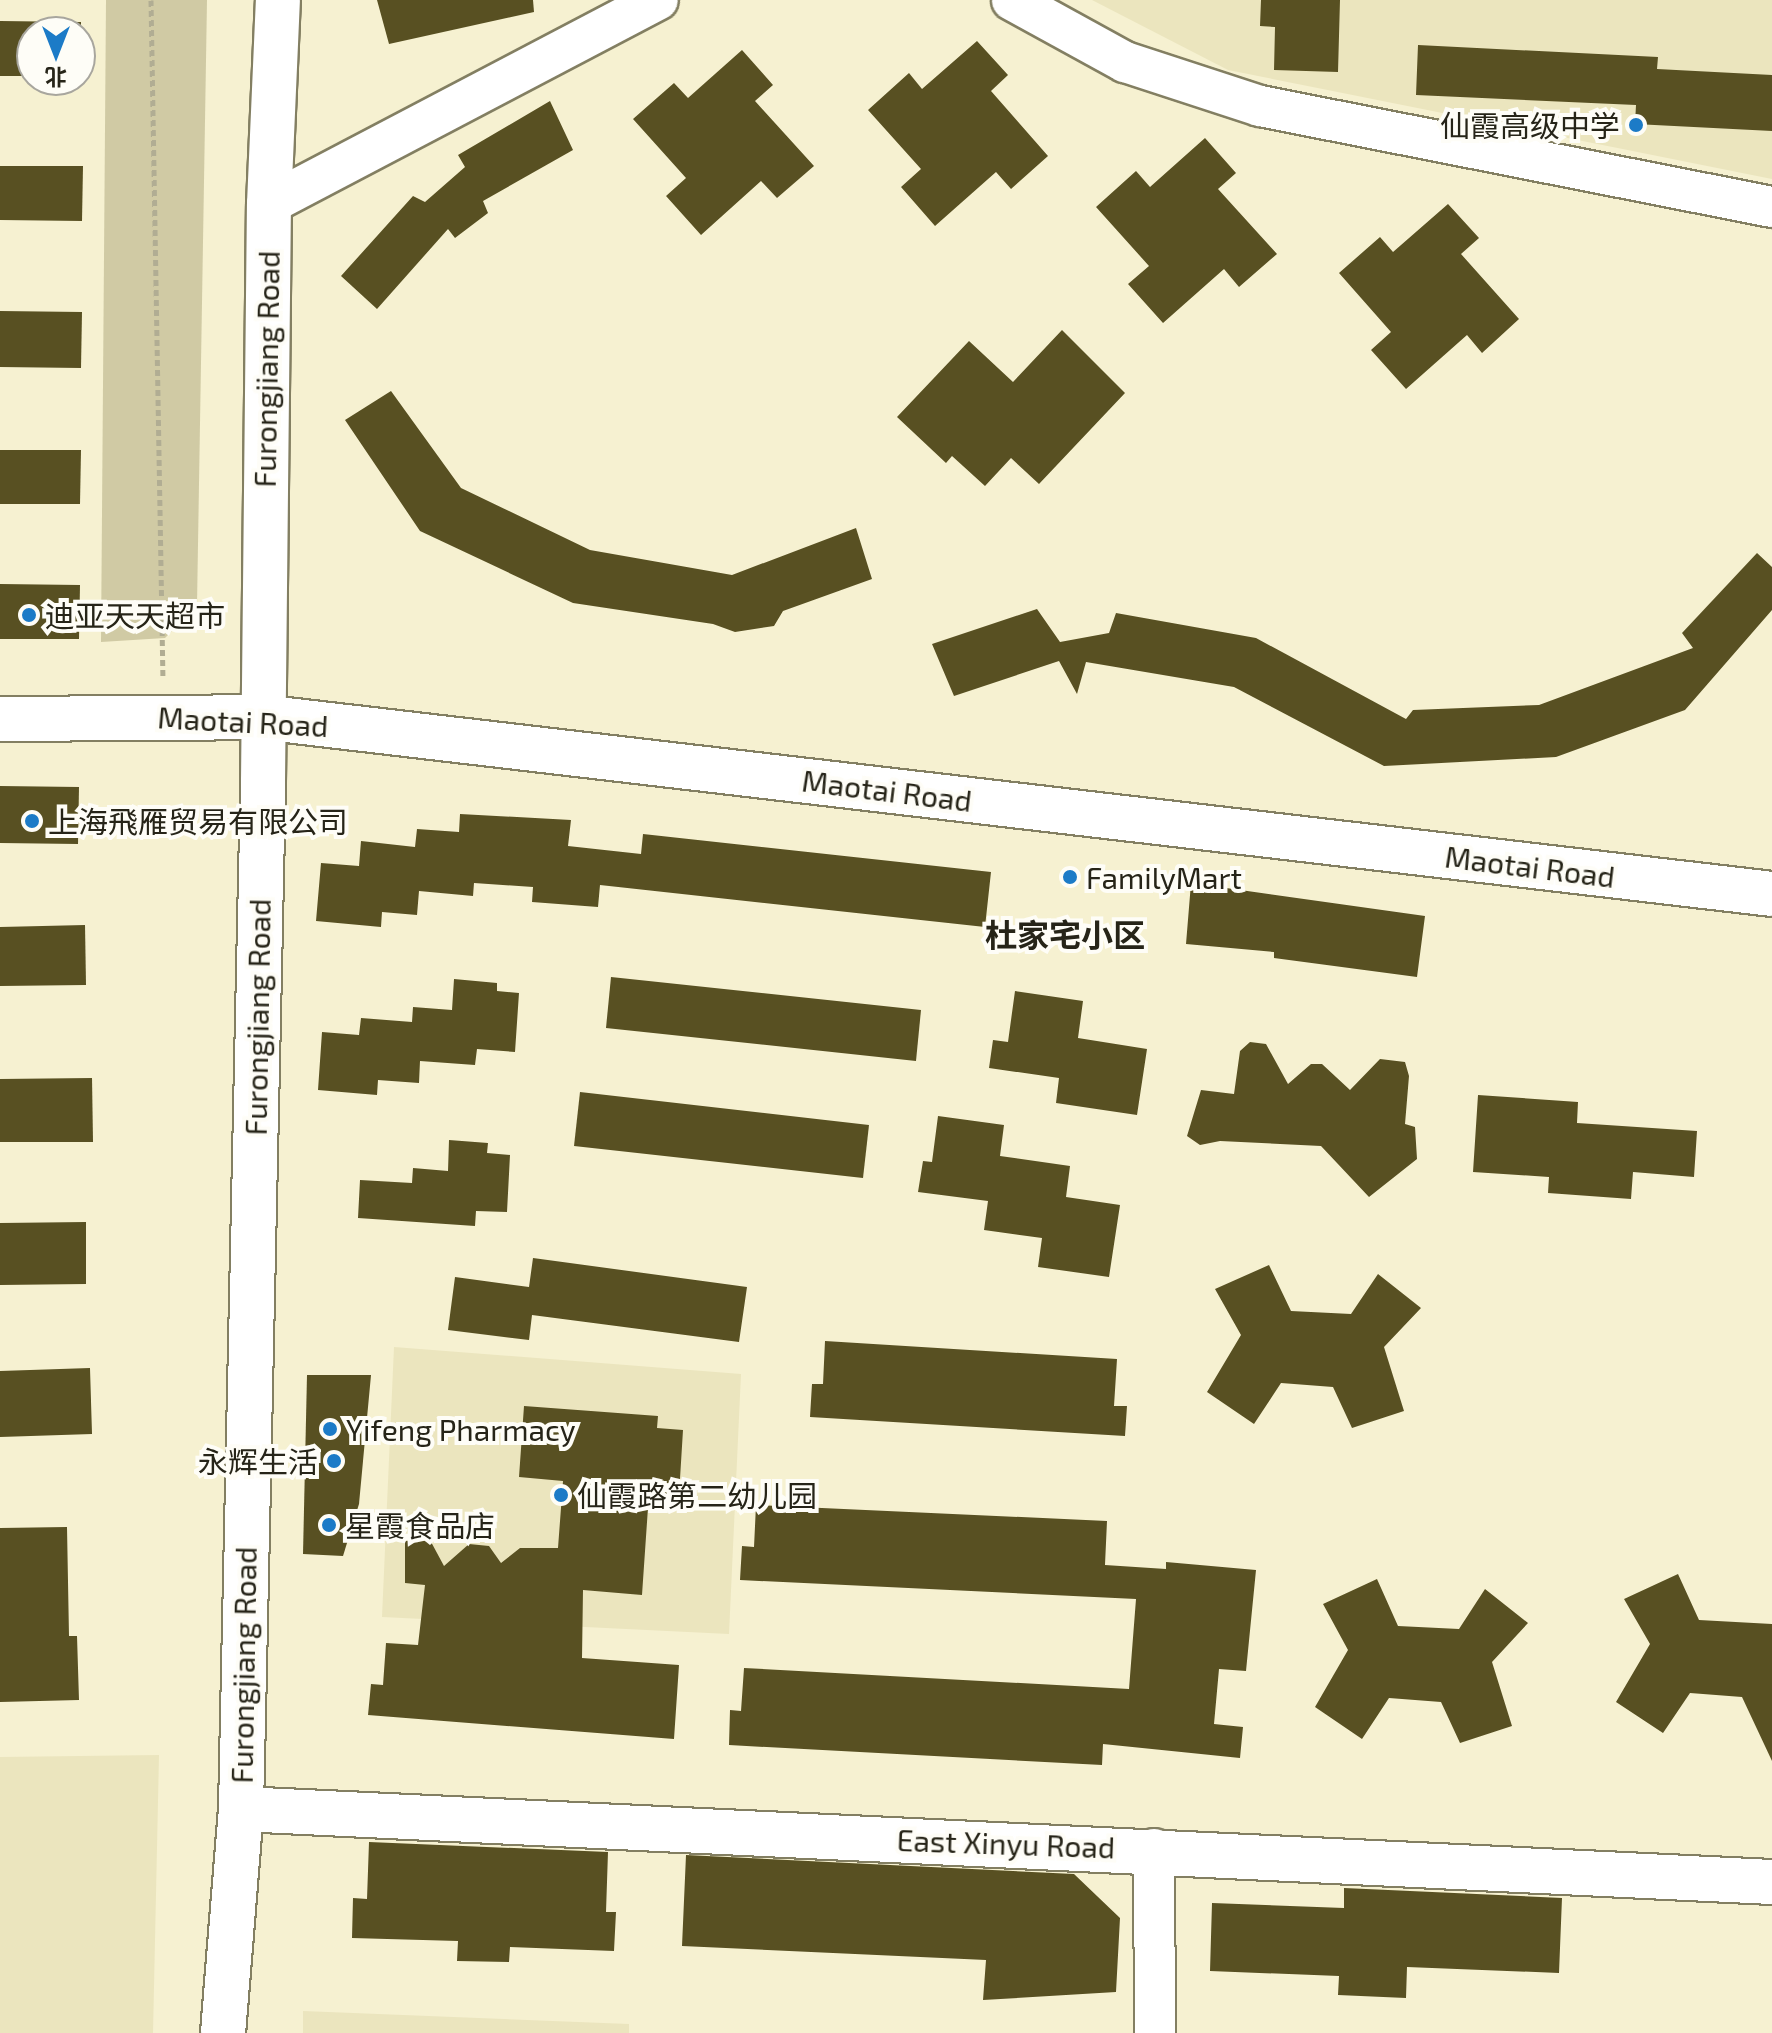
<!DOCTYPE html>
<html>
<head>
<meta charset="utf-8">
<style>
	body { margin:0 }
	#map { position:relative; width:1772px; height:2033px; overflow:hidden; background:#f6f1d1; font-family:"Exo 2","Noto Sans SC",sans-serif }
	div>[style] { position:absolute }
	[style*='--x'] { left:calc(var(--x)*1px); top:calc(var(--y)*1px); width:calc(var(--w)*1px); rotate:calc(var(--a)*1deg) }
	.built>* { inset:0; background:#ebe5be }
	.green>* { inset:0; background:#d0caa4 }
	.building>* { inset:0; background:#585022 }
	.path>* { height:5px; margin-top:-2.5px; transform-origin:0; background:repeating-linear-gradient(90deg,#b1ad93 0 6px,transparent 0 10px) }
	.roads { filter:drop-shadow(2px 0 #837f62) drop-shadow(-2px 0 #837f62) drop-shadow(0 2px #837f62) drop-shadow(0 -2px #837f62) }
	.minor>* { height:40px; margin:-20px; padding:0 20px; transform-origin:20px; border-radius:20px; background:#fff }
	.tertiary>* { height:44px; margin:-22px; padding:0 22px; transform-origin:22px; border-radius:22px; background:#fff }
	.dots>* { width:22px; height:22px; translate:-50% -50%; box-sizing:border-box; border:4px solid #fefdf7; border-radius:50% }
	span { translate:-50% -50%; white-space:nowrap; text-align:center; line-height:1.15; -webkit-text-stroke:8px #fefdf7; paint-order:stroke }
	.poi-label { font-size:30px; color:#262418 }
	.right { translate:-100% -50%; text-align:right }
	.left { translate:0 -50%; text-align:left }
	.street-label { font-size:30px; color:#262418 }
	.neighbourhood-label { font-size:32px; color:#262418; font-weight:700 }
	.north { position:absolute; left:16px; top:16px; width:80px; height:80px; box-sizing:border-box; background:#fefdf7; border:2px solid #a8a69e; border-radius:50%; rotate:180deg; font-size:22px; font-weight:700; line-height:32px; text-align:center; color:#262418 }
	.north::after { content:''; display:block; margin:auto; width:28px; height:36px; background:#1c7bc7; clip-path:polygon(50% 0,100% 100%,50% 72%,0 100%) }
</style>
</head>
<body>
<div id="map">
	<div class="built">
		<div style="clip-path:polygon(1092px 0,1772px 0,1772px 179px,1228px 70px)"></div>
		<div style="clip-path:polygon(394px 1347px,741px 1374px,729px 1634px,382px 1617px)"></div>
		<div style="clip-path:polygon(159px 1755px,153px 2033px,0 2033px,0 1757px)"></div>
		<div style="clip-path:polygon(303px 2011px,629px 2024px,629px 2033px,303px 2033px)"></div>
	</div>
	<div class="green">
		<div style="clip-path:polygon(106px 0,207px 0,197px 605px,165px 638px,101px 642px)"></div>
	</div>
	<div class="building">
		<div style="clip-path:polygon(377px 0,533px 0,534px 12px,389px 44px)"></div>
		<div style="clip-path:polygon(1261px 0,1340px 0,1338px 72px,1274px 70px,1275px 27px,1260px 26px)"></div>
		<div style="clip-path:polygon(0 21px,81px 22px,80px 77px,80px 32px,32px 32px,32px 76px,0 76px)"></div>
		<div style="clip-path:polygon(977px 41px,1008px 75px,991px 91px,1048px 156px,1011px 189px,996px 172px,935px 226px,901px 187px,921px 169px,868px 110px,909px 73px,922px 89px)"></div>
		<div style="clip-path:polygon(1418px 45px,1658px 57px,1657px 69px,1772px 75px,1772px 131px,1635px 124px,1636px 105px,1416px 95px)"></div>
		<div style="clip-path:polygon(742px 50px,773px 85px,755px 101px,814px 166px,777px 198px,761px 181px,701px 235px,666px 196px,686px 178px,633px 119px,674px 83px,688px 98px)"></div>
		<div style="clip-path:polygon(550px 101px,573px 150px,483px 201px,488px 213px,455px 238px,448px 229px,377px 309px,341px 276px,413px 196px,425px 202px,465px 167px,458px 155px)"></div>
		<div style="clip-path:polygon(1205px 138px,1236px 173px,1218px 189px,1277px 254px,1239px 287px,1224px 269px,1163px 323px,1128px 284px,1149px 266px,1096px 207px,1136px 171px,1150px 187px)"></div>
		<div style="clip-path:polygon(0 166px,83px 166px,82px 221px,0 220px)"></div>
		<div style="clip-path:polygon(1448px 204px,1479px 238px,1461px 254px,1519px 319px,1482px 353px,1467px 335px,1406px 389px,1371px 350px,1391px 332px,1339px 273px,1380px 237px,1393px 252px)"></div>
		<div style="clip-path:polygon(0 311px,82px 312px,81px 368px,0 367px)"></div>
		<div style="clip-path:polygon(1062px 330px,1125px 393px,1039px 484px,1011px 458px,985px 486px,952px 456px,946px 463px,897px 417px,969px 341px,1013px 382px)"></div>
		<div style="clip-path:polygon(391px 391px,461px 488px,590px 550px,732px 575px,856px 528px,872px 579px,783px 611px,774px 626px,735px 632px,713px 624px,573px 603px,420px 531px,345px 420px)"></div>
		<div style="clip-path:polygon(0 450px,81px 450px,80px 504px,0 504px)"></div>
		<div style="clip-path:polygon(1757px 553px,1772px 567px,1772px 610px,1685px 710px,1556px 757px,1384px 766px,1234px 687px,1086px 662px,1077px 694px,1059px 661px,954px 696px,932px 644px,1037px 609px,1060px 642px,1109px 633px,1116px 613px,1256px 638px,1406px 719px,1413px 710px,1539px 705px,1693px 648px,1682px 633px)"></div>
		<div style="clip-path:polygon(0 584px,80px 585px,79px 639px,0 639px)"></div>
		<div style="clip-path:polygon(0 786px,79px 787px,78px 844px,0 843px)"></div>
		<div style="clip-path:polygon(460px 814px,571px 820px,568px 846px,641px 854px,643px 834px,991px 872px,985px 927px,600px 885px,598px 907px,532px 902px,533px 887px,474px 883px,473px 896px,419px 891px,417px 915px,382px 912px,381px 927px,316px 921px,321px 863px,359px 866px,361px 841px,415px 847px,417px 829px,459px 832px)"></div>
		<div style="clip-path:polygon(1191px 883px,1425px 916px,1417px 977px,1274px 958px,1274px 952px,1186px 944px)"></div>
		<div style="clip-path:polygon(85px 925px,86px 985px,0 986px,0 927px)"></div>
		<div style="clip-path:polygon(611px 977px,921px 1010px,916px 1061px,606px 1028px)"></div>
		<div style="clip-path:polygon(454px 979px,497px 983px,497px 991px,519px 993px,515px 1052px,477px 1049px,475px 1065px,420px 1061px,419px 1083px,378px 1080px,377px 1095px,318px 1090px,322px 1032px,359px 1035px,361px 1018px,412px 1022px,413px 1007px,452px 1010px)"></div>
		<div style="clip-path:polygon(1015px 991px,1083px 1001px,1078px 1038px,1147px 1049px,1137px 1115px,1056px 1103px,1059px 1078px,989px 1068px,993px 1040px,1008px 1042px)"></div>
		<div style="clip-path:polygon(1250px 1042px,1266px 1044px,1288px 1084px,1311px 1064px,1322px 1064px,1350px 1090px,1380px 1059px,1405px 1062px,1409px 1076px,1405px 1124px,1415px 1127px,1417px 1159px,1369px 1197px,1321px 1146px,1220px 1141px,1200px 1145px,1187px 1136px,1201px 1090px,1234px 1094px,1240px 1051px)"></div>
		<div style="clip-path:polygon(92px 1078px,93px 1142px,0 1142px,0 1079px)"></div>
		<div style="clip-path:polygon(580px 1092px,869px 1125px,863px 1178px,574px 1146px)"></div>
		<div style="clip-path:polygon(1478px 1095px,1578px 1102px,1577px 1123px,1697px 1131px,1694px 1177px,1633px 1172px,1631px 1199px,1548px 1193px,1549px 1177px,1473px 1172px)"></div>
		<div style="clip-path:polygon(938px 1116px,1004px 1125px,1000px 1156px,1070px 1166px,1066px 1197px,1120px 1205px,1109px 1277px,1038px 1267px,1042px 1238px,984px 1230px,988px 1201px,918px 1192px,923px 1161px,932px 1162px)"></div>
		<div style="clip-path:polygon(449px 1140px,488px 1143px,487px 1153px,510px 1155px,507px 1212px,476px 1211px,475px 1226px,358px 1218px,360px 1180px,412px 1183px,413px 1168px,448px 1171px)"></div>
		<div style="clip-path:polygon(86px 1222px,86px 1284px,0 1285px,0 1223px)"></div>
		<div style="clip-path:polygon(533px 1258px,747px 1287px,739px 1342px,532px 1315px,529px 1340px,448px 1330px,455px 1277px,529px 1287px)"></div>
		<div style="clip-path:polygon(1269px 1265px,1291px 1311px,1351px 1314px,1378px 1274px,1421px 1308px,1384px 1347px,1404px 1411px,1352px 1428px,1333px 1387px,1281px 1383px,1254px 1424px,1207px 1392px,1241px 1335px,1215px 1289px)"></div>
		<div style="clip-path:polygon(825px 1341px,1117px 1359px,1114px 1406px,1127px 1406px,1125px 1436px,810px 1417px,812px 1384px,823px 1384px)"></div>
		<div style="clip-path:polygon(90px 1368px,92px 1434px,0 1437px,0 1371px)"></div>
		<div style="clip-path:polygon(307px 1375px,371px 1375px,359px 1504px,343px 1556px,303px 1554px)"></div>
		<div style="clip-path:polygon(524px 1406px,658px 1416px,657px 1428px,683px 1430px,679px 1495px,649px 1493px,642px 1595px,583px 1590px,582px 1658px,679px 1665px,674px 1739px,368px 1715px,371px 1684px,383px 1685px,386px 1643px,418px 1645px,425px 1585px,405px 1583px,405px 1541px,430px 1540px,444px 1566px,469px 1544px,489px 1546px,501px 1563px,520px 1548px,558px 1548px,563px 1481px,519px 1477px)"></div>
		<div style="clip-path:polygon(756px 1505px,1107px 1521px,1105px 1565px,1166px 1569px,1166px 1562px,1256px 1570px,1246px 1671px,1219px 1669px,1214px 1724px,1243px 1727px,1240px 1758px,1103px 1744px,1102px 1765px,729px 1745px,730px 1710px,741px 1711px,744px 1668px,1129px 1689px,1136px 1599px,740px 1580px,742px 1546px,754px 1547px)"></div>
		<div style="clip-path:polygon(67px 1527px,69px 1636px,77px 1636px,79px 1700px,0 1702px,0 1528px)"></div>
		<div style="clip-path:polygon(1678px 1574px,1699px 1620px,1772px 1624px,1772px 1761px,1742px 1697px,1690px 1693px,1663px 1733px,1616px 1702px,1650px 1644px,1624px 1599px)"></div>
		<div style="clip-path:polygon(1377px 1579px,1398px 1626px,1459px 1629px,1485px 1589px,1528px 1623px,1492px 1662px,1512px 1726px,1460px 1743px,1441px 1702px,1389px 1698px,1362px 1739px,1315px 1707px,1348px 1650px,1323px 1604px)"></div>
		<div style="clip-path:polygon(369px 1842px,608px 1852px,606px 1912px,616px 1912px,614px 1951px,510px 1947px,509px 1962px,457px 1961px,458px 1941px,352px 1938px,353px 1898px,367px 1899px)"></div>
		<div style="clip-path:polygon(686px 1855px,1074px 1874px,1120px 1918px,1116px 1992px,983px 2000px,986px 1960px,682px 1946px)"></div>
		<div style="clip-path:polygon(1344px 1888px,1562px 1898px,1559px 1973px,1407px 1967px,1406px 1998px,1338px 1995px,1339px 1976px,1210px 1971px,1212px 1903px,1344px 1908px)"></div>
	</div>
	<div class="path">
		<div style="--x:151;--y:0;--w:679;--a:88.99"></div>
	</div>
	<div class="roads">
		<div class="minor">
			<div style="--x:1012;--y:0;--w:129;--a:28.8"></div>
			<div style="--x:1125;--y:62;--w:142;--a:18.1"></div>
			<div style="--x:1260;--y:106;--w:522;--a:11.16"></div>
			<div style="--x:269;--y:204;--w:439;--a:-27.7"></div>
			<div style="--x:1154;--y:1849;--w:184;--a:89.7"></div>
		</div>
		<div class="tertiary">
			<div style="--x:0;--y:719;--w:261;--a:-0.4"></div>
			<div style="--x:261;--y:717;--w:1521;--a:6.68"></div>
			<div style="--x:241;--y:1809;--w:1533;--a:2.73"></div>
			<div style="--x:223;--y:2033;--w:225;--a:-85.4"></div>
			<div style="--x:241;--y:1809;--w:1027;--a:-88.77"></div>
			<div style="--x:263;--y:782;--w:578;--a:-89.41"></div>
			<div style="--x:269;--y:204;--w:204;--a:-87.5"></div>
		</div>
	</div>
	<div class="dots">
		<div style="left:1636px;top:125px;background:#1c7bc7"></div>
		<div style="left:29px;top:615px;background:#1c7bc7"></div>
		<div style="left:32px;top:821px;background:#1c7bc7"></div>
		<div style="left:1070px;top:877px;background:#1c7bc7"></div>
		<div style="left:330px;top:1429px;background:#1c7bc7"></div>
		<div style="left:334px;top:1461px;background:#1c7bc7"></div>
		<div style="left:561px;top:1495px;background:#1c7bc7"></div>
		<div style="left:329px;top:1525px;background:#1c7bc7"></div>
	</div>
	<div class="poi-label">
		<span class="right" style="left:1620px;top:125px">仙霞高级中学</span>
		<span class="left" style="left:45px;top:615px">迪亚天天超市</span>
		<span class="left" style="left:48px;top:821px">上海飛雁贸易有限公司</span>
		<span class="left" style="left:1086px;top:877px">FamilyMart</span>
		<span class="left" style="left:346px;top:1429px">Yifeng Pharmacy</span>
		<span class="right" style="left:318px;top:1461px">永辉生活</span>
		<span class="left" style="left:577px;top:1495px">仙霞路第二幼儿园</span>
		<span class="left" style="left:345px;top:1525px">星霞食品店</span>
	</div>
	<div class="street-label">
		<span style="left:266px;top:369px;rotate:-89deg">Furongjiang Road</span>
		<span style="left:243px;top:721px;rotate:3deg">Maotai Road</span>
		<span style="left:887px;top:790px;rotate:7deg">Maotai Road</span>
		<span style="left:1530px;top:866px;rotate:7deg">Maotai Road</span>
		<span style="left:257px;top:1017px;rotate:-89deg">Furongjiang Road</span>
		<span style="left:243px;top:1665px;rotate:-89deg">Furongjiang Road</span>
		<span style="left:1006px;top:1843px;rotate:2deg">East Xinyu Road</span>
	</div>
	<div class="neighbourhood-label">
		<span style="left:1065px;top:934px">杜家宅小区</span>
	</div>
	<div class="north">北</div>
</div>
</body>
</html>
